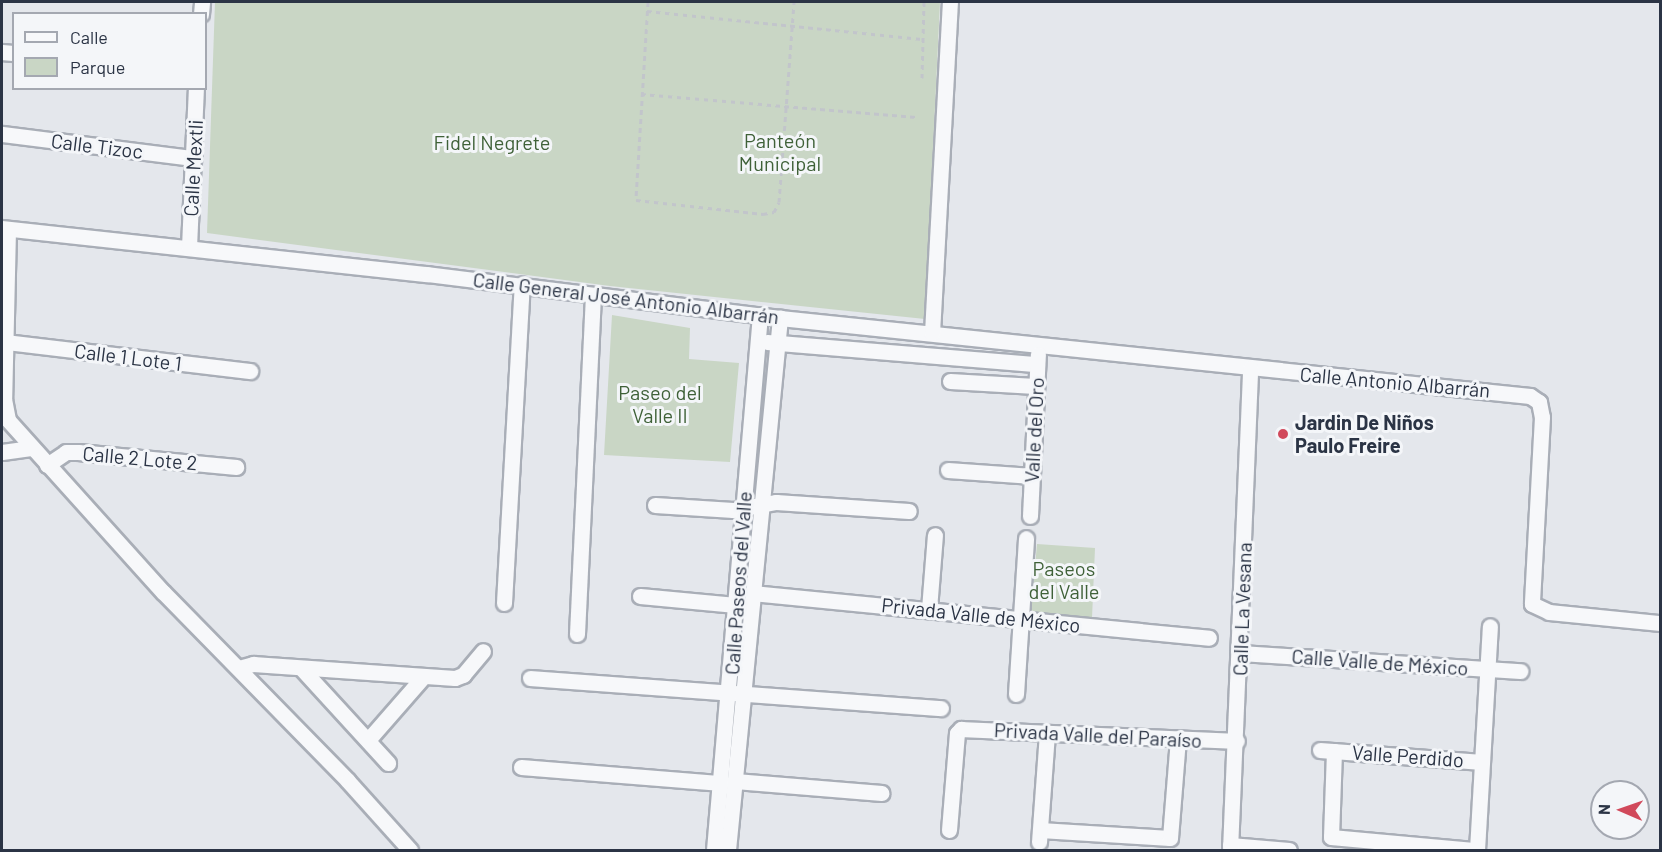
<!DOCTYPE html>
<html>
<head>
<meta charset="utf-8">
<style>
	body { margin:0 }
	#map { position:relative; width:1662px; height:852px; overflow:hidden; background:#e4e7ec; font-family:Barlow,sans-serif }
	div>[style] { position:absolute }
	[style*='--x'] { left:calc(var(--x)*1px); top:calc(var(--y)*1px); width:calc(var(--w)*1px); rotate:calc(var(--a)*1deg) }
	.green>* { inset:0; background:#c9d6c5 }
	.path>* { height:3px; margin-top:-1.5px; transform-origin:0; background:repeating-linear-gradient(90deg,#c2c5cb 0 4.5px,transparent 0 9px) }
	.roads { filter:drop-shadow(2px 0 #a9aeb7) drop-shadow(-2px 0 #a9aeb7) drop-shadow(0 2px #a9aeb7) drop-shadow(0 -2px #a9aeb7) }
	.minor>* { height:15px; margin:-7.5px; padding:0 7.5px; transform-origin:7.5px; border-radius:7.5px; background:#f7f8fa }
	.dots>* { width:16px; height:16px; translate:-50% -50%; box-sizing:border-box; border:3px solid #f4f6f9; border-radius:50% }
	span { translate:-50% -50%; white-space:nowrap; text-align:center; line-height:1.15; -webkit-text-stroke:6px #f4f6f9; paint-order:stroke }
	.park-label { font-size:20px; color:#3f6138 }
	.street-label { font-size:20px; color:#2b3445 }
	.poi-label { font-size:20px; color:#2b3445; font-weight:700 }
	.left { translate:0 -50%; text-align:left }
	.frame { position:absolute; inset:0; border:3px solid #2b3445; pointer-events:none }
	.legend { position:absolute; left:12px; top:12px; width:195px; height:78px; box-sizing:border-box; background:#f4f6f9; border:2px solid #a4a8b1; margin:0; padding:8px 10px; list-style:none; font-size:18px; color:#2b3445 }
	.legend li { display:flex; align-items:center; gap:12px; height:30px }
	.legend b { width:30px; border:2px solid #a4a8b1 }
	.north { position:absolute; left:1590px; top:780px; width:60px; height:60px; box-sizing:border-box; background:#f4f6f9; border:2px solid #a4a8b1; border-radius:50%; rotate:272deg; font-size:16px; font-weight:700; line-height:24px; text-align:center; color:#2b3445 }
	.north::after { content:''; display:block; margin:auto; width:21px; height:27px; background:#d1495b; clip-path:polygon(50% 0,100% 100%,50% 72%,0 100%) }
</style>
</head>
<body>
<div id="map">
	<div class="green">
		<div style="clip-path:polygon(215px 2px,940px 2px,925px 319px,610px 286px,207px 233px)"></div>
		<div style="clip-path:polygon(612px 315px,690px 328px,689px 359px,739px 363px,730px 462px,604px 455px)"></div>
		<div style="clip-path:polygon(1037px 544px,1095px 548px,1092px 618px,1031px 612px)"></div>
	</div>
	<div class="path">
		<div style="--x:648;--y:2;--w:198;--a:93.5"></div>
		<div style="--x:636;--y:200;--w:128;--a:6.3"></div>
		<div style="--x:763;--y:214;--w:11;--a:-10"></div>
		<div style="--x:774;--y:212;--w:11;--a:-63"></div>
		<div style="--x:779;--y:202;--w:201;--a:-85.7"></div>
		<div style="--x:647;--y:11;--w:276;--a:5.8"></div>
		<div style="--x:922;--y:78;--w:76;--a:-88.5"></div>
		<div style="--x:641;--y:94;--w:276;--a:4.8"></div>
	</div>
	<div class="roads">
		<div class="minor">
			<div style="--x:201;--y:14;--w:12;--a:-85"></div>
			<div style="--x:2;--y:52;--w:12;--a:5"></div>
			<div style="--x:2;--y:134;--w:193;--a:7.2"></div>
			<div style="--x:2;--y:228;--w:427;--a:6.2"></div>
			<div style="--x:427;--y:274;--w:356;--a:7.1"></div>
			<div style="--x:780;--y:318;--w:754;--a:5.94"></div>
			<div style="--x:1530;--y:396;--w:11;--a:34"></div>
			<div style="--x:1539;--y:402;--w:15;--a:79"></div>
			<div style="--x:1542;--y:417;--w:187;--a:93.1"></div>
			<div style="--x:1532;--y:604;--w:19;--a:25"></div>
			<div style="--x:1549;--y:612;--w:112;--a:5.7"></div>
			<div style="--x:8;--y:229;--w:170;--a:91.3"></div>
			<div style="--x:4;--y:399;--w:21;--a:79"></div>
			<div style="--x:8;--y:420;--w:232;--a:48"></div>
			<div style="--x:163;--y:592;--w:264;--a:45.6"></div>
			<div style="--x:348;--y:781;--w:93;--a:48.1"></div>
			<div style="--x:189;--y:247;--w:159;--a:-87.5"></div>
			<div style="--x:932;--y:333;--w:331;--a:-86.9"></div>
			<div style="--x:6;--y:342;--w:246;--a:6.8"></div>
			<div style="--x:767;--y:342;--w:271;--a:4.7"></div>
			<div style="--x:950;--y:381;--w:85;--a:3.4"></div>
			<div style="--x:2;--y:452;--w:29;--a:-8"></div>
			<div style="--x:47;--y:465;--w:23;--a:-34"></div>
			<div style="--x:66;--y:452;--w:12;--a:0"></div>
			<div style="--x:78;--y:452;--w:159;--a:5.4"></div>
			<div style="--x:948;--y:470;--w:84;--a:4.1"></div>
			<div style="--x:655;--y:505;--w:78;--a:3.7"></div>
			<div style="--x:733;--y:510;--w:44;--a:-10.5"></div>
			<div style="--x:776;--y:502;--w:133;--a:3.9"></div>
			<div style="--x:1030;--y:516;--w:162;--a:-87.2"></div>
			<div style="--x:752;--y:593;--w:459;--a:5.6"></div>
			<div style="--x:640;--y:596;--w:96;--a:5.4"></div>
			<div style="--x:504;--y:603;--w:319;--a:-86.8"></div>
			<div style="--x:929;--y:609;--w:74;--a:-85.4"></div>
			<div style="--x:577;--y:634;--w:339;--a:-87.3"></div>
			<div style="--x:1240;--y:653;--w:281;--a:3.7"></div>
			<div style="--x:239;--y:668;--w:15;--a:-16"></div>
			<div style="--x:253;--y:664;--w:202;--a:4"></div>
			<div style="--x:455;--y:678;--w:9;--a:-21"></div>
			<div style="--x:463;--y:675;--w:31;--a:-50"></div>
			<div style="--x:301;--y:668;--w:129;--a:47.5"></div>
			<div style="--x:530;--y:678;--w:412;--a:4.2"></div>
			<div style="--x:1016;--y:694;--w:156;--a:-86.3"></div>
			<div style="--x:368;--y:740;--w:84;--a:-48.9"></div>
			<div style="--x:1320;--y:750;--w:162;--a:4.2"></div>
			<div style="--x:1334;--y:751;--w:86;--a:92"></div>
			<div style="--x:1331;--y:837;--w:143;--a:5.2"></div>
			<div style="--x:521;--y:767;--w:201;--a:4.6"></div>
			<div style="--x:735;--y:781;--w:147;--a:4.7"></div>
			<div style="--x:949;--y:830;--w:97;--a:-85.3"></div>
			<div style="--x:957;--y:733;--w:6;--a:-45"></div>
			<div style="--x:961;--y:729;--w:276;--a:2.5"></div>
			<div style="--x:1040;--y:830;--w:130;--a:3.5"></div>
			<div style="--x:1170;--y:838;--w:100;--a:-85.4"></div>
			<div style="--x:1039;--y:842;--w:108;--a:-85.8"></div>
			<div style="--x:1230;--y:845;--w:59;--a:4.8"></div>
			<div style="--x:714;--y:850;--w:537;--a:-85.09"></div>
			<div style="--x:728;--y:850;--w:535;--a:-84.42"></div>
			<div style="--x:1230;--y:850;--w:482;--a:-87.6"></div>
			<div style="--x:1477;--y:850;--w:224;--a:-86.7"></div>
		</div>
	</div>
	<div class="dots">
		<div style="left:1283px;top:434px;background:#d1495b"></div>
	</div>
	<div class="park-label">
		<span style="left:780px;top:152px">Panteón<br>Municipal</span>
		<span style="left:492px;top:142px">Fidel Negrete</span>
		<span style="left:660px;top:404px">Paseo del<br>Valle II</span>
		<span style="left:1064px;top:580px">Paseos<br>del Valle</span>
	</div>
	<div class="street-label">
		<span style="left:97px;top:146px;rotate:7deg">Calle Tizoc</span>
		<span style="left:193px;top:168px;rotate:-87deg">Calle Mextli</span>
		<span style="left:626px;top:298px;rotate:7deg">Calle General José Antonio Albarrán</span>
		<span style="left:128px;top:357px;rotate:7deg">Calle 1 Lote 1</span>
		<span style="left:1395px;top:382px;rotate:5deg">Calle Antonio Albarrán</span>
		<span style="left:1034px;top:430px;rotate:-87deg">Valle del Oro</span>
		<span style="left:140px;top:458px;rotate:5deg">Calle 2 Lote 2</span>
		<span style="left:738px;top:583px;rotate:-86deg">Calle Paseos del Valle</span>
		<span style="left:1242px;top:609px;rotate:-88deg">Calle La Vesana</span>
		<span style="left:981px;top:615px;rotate:6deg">Privada Valle de México</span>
		<span style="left:1380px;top:662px;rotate:4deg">Calle Valle de México</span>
		<span style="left:1098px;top:735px;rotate:3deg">Privada Valle del Paraíso</span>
		<span style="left:1408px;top:756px;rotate:4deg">Valle Perdido</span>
	</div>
	<div class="poi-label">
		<span class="left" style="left:1295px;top:434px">Jardin De Niños<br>Paulo Freire</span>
	</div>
	<div class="frame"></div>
	<ul class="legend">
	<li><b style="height:8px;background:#f7f8fa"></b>Calle</li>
	<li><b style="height:16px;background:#c9d6c5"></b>Parque</li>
	</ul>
	<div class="north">N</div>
</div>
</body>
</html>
